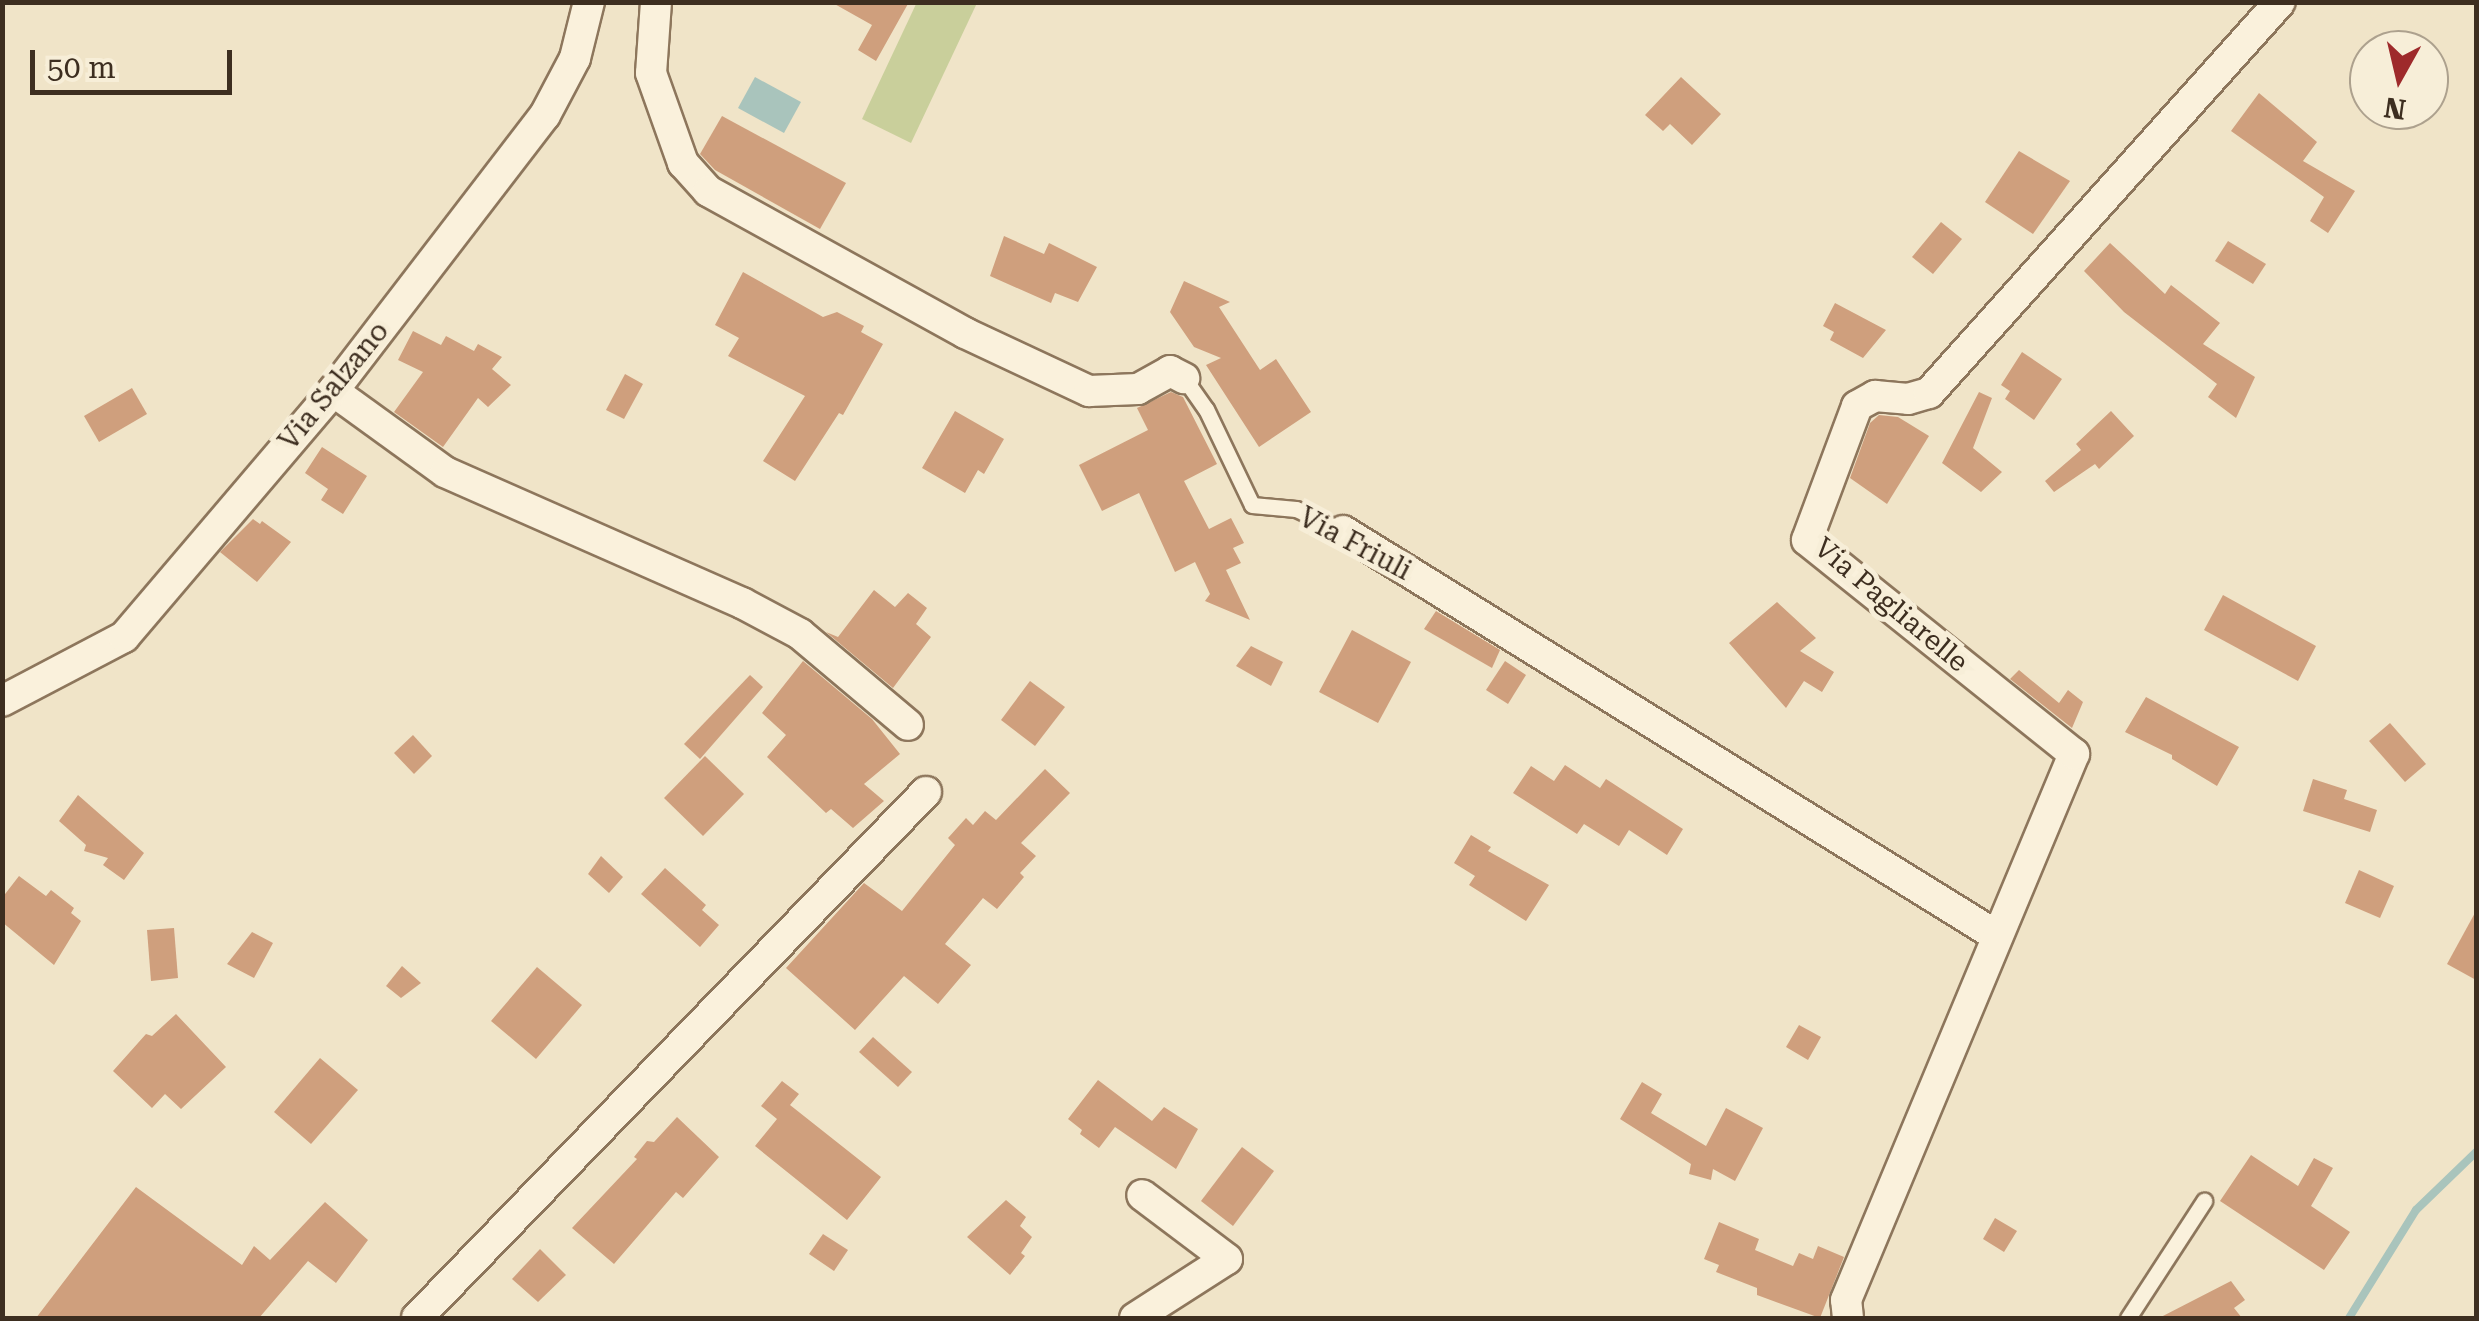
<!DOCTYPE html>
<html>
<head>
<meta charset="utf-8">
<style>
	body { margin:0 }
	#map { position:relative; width:2479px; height:1321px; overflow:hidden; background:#f0e4c8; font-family:"Roboto Serif",serif }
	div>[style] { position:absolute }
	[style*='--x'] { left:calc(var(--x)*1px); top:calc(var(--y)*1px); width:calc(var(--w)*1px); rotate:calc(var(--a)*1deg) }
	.green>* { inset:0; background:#c9cf9b }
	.water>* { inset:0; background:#a9c4bc }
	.stream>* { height:8px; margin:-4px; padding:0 4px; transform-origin:4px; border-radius:4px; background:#a9c4bc }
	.building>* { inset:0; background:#cf9f7d }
	.roads { filter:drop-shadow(2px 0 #8d765c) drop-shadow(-2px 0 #8d765c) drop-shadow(0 2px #8d765c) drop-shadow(0 -2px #8d765c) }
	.lane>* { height:15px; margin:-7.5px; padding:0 7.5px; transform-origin:7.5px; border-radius:7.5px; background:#faf1dc }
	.street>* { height:30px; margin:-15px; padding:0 15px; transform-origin:15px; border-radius:15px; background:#faf1dc }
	span { translate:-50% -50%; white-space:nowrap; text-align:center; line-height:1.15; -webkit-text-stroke:10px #f7eed8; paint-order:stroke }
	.street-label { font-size:28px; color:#3d2e20 }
	.frame { position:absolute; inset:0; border:5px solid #3d2e20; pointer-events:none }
	.north { position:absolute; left:2349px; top:30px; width:100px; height:100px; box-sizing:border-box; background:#f7eed8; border:2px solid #ada18e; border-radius:50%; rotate:188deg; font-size:28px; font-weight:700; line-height:40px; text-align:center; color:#3d2e20 }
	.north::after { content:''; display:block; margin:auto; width:35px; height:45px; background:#9e2a2b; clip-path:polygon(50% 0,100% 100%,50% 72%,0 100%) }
	.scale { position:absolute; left:30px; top:50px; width:202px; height:45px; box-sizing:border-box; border:5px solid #3d2e20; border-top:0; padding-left:12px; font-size:30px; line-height:35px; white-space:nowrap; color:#3d2e20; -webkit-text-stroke:8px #f7eed8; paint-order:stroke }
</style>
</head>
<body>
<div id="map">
	<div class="green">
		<div style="clip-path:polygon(917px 2px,977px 3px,911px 143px,862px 119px)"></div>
	</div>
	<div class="water">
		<div style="clip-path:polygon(755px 77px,801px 102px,784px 133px,738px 108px)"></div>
	</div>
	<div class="stream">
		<div style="--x:2349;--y:1318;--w:127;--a:-58.2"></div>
		<div style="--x:2416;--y:1210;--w:83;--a:-44"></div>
	</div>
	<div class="building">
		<div style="clip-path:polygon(831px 2px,909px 2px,876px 61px,858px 50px,872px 25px)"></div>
		<div style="clip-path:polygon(1681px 77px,1721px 114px,1692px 145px,1670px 124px,1663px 131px,1645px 115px)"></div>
		<div style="clip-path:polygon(2259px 93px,2317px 142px,2303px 161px,2355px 191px,2328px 233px,2310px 221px,2324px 197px,2231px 131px)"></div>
		<div style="clip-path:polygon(722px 116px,846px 183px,820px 229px,715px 170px,700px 154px)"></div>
		<div style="clip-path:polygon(2019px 151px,2070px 181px,2033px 234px,1985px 202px)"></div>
		<div style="clip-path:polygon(1941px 222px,1962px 239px,1933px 274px,1912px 257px)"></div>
		<div style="clip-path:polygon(1004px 236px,1044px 254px,1049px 243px,1097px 267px,1078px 302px,1055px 293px,1051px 303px,990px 276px)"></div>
		<div style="clip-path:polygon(2228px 241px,2266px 264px,2253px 284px,2215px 261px)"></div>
		<div style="clip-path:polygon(2110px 243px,2165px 294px,2171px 285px,2220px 323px,2203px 344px,2255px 377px,2236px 418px,2208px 397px,2217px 384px,2124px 312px,2084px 271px)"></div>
		<div style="clip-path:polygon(743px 272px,823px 317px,837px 312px,864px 326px,861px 332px,883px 344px,843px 415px,839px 413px,795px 481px,763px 461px,805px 396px,728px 356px,739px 338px,715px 325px)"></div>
		<div style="clip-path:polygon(1184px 281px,1230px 302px,1219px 307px,1260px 370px,1276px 359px,1311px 412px,1259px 447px,1206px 365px,1221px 358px,1194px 347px,1170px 312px)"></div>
		<div style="clip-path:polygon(1835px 303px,1886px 330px,1863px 358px,1830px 340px,1834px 332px,1823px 326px)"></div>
		<div style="clip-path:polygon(413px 331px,441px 345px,446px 336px,474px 351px,478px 344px,502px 357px,492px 369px,511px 385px,488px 407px,478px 398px,443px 447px,394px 412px,423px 372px,398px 360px)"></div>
		<div style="clip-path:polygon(2022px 352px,2062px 379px,2034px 420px,2005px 399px,2010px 391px,2001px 385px)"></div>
		<div style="clip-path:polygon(625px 374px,643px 384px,624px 419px,606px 410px)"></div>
		<div style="clip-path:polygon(132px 388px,147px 414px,99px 442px,84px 416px)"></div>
		<div style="clip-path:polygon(1171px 392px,1183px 397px,1217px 464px,1184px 481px,1209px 529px,1231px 518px,1244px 543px,1233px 548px,1241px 563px,1226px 570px,1250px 620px,1205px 601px,1210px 594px,1195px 562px,1175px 572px,1139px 493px,1102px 511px,1079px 465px,1148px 430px,1137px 408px)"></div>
		<div style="clip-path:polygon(1979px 392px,1992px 398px,1973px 448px,2002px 472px,1981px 492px,1942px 463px)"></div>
		<div style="clip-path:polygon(955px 411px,1004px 439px,984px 474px,978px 470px,965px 493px,922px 468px)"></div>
		<div style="clip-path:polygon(2111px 411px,2134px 436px,2099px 469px,2095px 464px,2054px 492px,2045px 481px,2081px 450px,2076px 444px)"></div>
		<div style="clip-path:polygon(1879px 415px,1898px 417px,1929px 436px,1887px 504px,1850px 478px,1870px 423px)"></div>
		<div style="clip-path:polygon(322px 447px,367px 476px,343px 514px,321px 500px,328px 489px,305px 473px)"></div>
		<div style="clip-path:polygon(253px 519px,260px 524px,262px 521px,291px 542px,257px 582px,220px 552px)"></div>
		<div style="clip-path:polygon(874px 590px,895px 607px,908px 593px,927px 608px,916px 624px,931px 637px,893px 688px,826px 632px,838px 637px)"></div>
		<div style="clip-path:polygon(2223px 595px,2316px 646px,2298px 681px,2204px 630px)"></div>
		<div style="clip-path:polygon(1777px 602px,1816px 638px,1800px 651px,1834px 672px,1822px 692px,1804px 681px,1786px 708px,1729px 643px)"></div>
		<div style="clip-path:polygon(1436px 611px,1500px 650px,1492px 668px,1424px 629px)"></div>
		<div style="clip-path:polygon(1352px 630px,1411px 662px,1378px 723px,1319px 692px)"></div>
		<div style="clip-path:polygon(1251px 646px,1283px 662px,1271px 686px,1236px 666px)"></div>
		<div style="clip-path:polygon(803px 661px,872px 719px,900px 754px,864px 784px,884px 801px,853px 828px,831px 809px,826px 813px,767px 757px,786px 735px,762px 713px)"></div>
		<div style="clip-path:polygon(1505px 661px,1526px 675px,1508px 704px,1486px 690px)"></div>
		<div style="clip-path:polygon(2019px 670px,2059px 703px,2068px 690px,2083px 702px,2072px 728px,2010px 679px)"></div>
		<div style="clip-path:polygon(750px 675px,763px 687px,700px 759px,684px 744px)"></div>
		<div style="clip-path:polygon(1030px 681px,1065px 707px,1035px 746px,1001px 720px)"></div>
		<div style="clip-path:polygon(2146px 697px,2239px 747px,2217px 786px,2172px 759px,2172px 755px,2125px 732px)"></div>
		<div style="clip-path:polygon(2390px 723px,2426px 764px,2405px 782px,2369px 741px)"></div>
		<div style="clip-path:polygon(413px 735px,432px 756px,414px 774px,394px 753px)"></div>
		<div style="clip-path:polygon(705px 756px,744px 794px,703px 836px,664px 798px)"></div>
		<div style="clip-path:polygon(1565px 765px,1600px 788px,1606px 779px,1683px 829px,1667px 855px,1629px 830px,1619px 846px,1584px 824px,1577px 834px,1513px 793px,1531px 766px,1554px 781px)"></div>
		<div style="clip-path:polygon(1045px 769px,1070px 793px,1021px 843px,1036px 856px,1020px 873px,1024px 877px,997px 909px,983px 898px,945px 944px,971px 965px,938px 1004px,904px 976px,855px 1030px,786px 968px,864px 883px,902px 911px,955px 845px,948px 838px,966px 818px,973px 825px,985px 811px,996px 820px)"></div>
		<div style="clip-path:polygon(2313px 779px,2347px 790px,2344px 799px,2377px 810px,2370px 832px,2303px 811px)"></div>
		<div style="clip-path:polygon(78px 795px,144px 853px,124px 880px,103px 865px,108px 858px,84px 851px,86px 845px,59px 821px)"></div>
		<div style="clip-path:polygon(1471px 835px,1491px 847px,1488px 851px,1549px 885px,1526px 921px,1469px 885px,1475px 876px,1454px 863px)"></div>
		<div style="clip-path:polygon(601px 856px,623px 877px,609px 893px,588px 874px)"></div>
		<div style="clip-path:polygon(665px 868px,706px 905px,702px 910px,719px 925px,700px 947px,641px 894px)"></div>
		<div style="clip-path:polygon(2359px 870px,2394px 886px,2380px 918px,2345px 903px)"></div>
		<div style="clip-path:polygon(19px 876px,46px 896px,51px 890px,74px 908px,71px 913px,81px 921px,54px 965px,2px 922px,2px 898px)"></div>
		<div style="clip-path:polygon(2476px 911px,2476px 980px,2447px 964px)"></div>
		<div style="clip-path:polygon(174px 928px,178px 978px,151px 981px,147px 930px)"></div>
		<div style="clip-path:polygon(252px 932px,273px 943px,254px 978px,227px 964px)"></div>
		<div style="clip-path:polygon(402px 966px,421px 983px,401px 998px,386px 986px)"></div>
		<div style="clip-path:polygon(537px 967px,582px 1005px,536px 1059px,491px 1021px)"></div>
		<div style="clip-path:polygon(176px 1014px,226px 1067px,181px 1109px,165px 1094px,152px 1108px,113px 1071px,146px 1034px,152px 1036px)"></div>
		<div style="clip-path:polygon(1799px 1025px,1821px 1037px,1808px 1060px,1786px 1047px)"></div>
		<div style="clip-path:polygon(873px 1037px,912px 1072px,898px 1087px,859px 1052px)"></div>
		<div style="clip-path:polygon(320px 1058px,358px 1090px,311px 1144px,274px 1112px)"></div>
		<div style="clip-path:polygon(1098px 1080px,1152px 1121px,1164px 1107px,1198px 1129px,1176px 1169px,1115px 1127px,1099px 1148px,1080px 1134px,1082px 1130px,1068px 1119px)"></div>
		<div style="clip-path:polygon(782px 1081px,799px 1094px,790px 1105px,881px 1177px,847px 1220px,755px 1146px,777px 1119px,761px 1106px)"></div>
		<div style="clip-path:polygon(1642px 1082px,1662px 1094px,1651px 1113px,1706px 1146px,1726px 1108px,1763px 1128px,1735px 1181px,1713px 1169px,1711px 1180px,1689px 1174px,1691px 1164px,1620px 1119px)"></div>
		<div style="clip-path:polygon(677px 1117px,719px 1157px,683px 1198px,676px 1192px,614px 1264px,572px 1228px,637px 1159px,634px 1157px,647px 1141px,654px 1142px)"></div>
		<div style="clip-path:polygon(1242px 1147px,1274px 1171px,1233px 1226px,1201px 1201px)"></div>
		<div style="clip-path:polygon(2251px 1155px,2298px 1186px,2314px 1158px,2333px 1168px,2311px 1206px,2350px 1232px,2324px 1270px,2220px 1201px)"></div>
		<div style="clip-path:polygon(136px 1187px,242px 1265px,254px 1246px,270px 1260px,325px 1202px,368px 1240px,336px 1283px,308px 1261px,259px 1318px,36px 1318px)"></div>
		<div style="clip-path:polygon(1006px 1200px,1026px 1217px,1020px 1226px,1032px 1237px,1021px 1253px,1025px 1256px,1010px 1275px,967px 1237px)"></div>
		<div style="clip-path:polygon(1995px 1218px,2017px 1231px,2004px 1252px,1983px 1239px)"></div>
		<div style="clip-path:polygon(1719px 1222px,1759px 1239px,1755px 1250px,1793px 1266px,1799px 1253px,1813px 1259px,1818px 1246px,1844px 1257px,1820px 1318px,1757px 1295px,1757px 1288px,1716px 1272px,1719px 1265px,1704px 1259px)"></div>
		<div style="clip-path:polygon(823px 1234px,848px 1250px,834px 1271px,809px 1254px)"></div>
		<div style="clip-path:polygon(540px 1249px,566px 1275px,538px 1302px,512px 1279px)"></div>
		<div style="clip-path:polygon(2231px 1281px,2245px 1300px,2234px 1308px,2242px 1318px,2159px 1318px)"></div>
	</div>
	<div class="roads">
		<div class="lane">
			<div style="--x:1184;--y:378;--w:38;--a:55"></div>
			<div style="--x:1206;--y:409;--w:106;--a:64.4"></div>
			<div style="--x:1252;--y:505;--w:44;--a:5.2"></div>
			<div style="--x:1296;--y:509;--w:52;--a:25.1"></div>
			<div style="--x:2128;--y:1318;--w:140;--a:-57"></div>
		</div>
		<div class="street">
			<div style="--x:656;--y:2;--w:71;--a:94"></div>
			<div style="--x:651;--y:73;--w:96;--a:70.4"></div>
			<div style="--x:683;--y:163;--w:38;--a:48"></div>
			<div style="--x:708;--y:191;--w:294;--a:28.9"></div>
			<div style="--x:965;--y:333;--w:137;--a:25.1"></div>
			<div style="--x:1089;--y:391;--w:49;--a:-2.3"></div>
			<div style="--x:1138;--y:389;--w:37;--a:-29"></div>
			<div style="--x:1170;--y:371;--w:16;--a:27"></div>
			<div style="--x:333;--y:391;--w:138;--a:35.9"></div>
			<div style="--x:445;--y:472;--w:325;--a:23.8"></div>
			<div style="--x:742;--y:603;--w:66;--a:28.1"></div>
			<div style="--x:800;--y:634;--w:141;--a:40.1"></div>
			<div style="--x:1343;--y:531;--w:769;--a:31.77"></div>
			<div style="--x:2;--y:701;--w:138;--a:-27.7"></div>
			<div style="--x:124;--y:637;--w:323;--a:-49.6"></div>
			<div style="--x:333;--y:391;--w:348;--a:-52.5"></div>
			<div style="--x:545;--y:115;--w:64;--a:-62.2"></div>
			<div style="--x:575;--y:58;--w:58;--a:-76"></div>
			<div style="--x:417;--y:1318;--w:732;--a:-45.94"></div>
			<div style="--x:1135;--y:1318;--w:109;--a:-32.7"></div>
			<div style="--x:1227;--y:1259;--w:106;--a:-143"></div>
			<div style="--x:1848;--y:1318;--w:18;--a:-96"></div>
			<div style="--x:1846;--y:1300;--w:592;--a:-67.34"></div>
			<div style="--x:2074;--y:754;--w:342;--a:-141.3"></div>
			<div style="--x:1807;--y:540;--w:143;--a:-69.5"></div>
			<div style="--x:1857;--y:406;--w:21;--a:-29"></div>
			<div style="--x:1875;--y:396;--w:33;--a:5"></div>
			<div style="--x:1908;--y:399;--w:22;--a:-16"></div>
			<div style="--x:1929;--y:393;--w:525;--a:-48.09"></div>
		</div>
	</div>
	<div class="street-label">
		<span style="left:334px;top:386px;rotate:-51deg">Via Salzano</span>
		<span style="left:1355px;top:544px;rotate:28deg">Via Friuli</span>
		<span style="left:1891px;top:605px;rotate:40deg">Via Pagliarelle</span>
	</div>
	<div class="frame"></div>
	<div class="north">N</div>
	<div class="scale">50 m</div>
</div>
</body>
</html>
